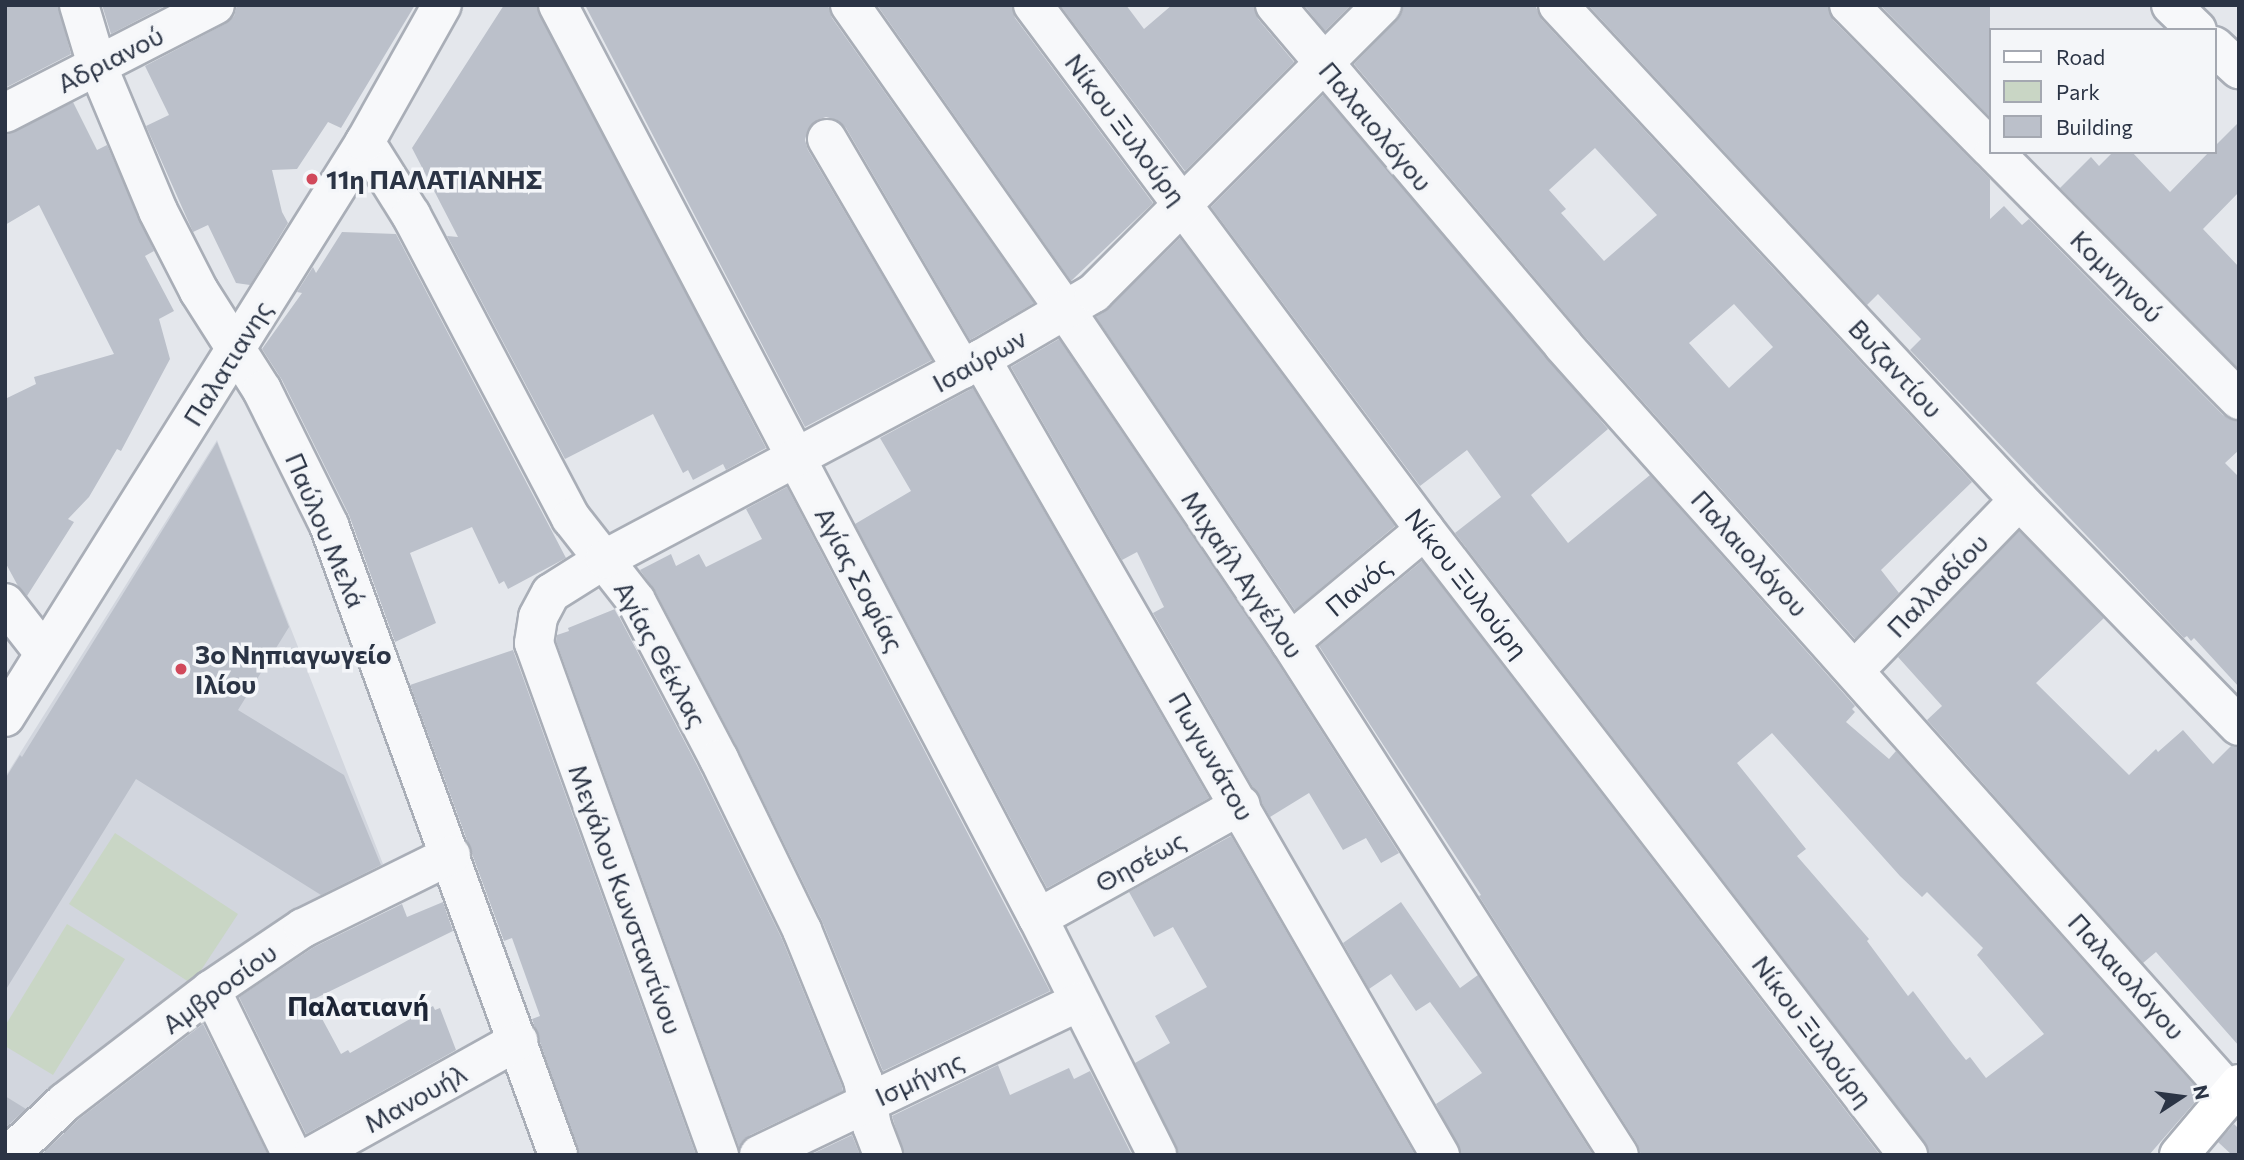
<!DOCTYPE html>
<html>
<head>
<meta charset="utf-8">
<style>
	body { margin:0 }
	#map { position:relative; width:2244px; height:1160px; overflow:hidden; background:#e4e7ec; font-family:Commissioner,sans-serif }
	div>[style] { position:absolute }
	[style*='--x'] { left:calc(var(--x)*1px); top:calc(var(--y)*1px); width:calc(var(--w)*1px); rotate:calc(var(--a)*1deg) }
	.built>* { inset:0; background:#d2d6de }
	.green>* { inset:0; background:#c9d6c5 }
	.building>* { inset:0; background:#bbc0ca }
	.roads { filter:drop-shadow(2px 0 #a9aeb7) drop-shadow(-2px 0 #a9aeb7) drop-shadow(0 2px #a9aeb7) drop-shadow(0 -2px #a9aeb7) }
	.minor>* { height:38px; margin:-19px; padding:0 19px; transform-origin:19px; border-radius:19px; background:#f7f8fa }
	.major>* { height:38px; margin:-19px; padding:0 19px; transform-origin:19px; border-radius:19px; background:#fff }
	.dots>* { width:19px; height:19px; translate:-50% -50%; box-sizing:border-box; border:4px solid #f4f6f9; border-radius:50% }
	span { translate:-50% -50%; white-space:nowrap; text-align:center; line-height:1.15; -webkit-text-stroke:7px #f4f6f9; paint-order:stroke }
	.street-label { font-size:26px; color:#2b3445 }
	.poi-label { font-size:26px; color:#2b3445; font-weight:700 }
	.left { translate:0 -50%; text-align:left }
	.neighbourhood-label { font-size:28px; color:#1d2536; font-weight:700 }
	.frame { position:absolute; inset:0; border:7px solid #2b3445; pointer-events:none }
	.legend { position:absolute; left:1989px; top:28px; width:228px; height:126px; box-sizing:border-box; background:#f4f6f9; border:2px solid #a4a8b1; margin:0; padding:9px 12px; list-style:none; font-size:21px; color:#2b3445 }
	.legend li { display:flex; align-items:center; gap:14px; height:35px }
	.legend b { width:35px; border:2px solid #a4a8b1 }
	.north { position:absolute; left:2146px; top:1062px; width:70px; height:70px; -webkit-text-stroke:5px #f4f6f9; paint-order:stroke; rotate:77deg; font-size:19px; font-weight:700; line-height:28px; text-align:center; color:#2b3445 }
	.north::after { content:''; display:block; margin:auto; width:24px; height:32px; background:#2b3445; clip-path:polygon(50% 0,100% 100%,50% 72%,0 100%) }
</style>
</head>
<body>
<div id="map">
	<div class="built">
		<div style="clip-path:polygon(217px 440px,383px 864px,304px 907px,5px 1136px,5px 777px)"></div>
	</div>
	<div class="green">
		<div style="clip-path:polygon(115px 833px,238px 914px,192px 984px,69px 904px)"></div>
		<div style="clip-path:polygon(67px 924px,125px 959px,53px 1075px,5px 1046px,5px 1026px)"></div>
	</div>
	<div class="building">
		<div style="clip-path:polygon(5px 5px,58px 5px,71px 54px,5px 88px)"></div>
		<div style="clip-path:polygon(102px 5px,167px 5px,111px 34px)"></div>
		<div style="clip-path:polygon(237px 5px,415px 5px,341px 128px,328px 122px,297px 169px,272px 170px,282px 212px,288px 223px,250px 285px,236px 283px,208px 225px,193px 232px,146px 126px,169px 115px,145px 66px,225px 24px,234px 16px)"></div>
		<div style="clip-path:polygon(504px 5px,537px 6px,766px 448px,726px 470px,723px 464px,693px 480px,688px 470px,683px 473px,653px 414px,565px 459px,447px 236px,458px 237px,412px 148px)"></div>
		<div style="clip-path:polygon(585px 5px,828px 5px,832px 18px,1034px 303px,970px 340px,846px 128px,837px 120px,826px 117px,817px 120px,808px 129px,805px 140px,808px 150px,932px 360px,805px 427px)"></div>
		<div style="clip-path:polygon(877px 5px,1012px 5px,1015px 18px,1153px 203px,1071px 281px)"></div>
		<div style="clip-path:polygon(1060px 5px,1126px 5px,1144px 29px,1172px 5px,1254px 5px,1258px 19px,1294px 62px,1185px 171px)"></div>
		<div style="clip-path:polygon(1304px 5px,1351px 5px,1325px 31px)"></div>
		<div style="clip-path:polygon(evenodd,1403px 5px,1535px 5px,1542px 20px,1972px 482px,1881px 570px,1899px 593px,1855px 639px,1580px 331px,1354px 64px,1397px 20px,1403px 5px,1595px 148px,1657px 215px,1604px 261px,1561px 213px,1566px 209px,1549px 190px,1595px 148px,1403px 5px,1734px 304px,1773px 347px,1729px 388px,1689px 343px,1734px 304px)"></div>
		<div style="clip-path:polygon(1588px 5px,1828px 5px,1833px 20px,1990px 179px,1990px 219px,2004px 206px,2022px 225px,2029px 219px,2223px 415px,2239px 421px,2239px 450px,2225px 463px,2239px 477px,2239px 687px,2194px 638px,2191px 641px,2187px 636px,2184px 638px,1910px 350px,1921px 339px,1878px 294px,1867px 305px)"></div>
		<div style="clip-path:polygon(1880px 5px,1990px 5px,1990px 117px)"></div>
		<div style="clip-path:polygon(evenodd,1323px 95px,1608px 429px,1531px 495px,1568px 543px,1650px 475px,1855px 706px,1852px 709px,1855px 712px,1846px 722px,1889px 759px,1896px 751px,2202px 1094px,2149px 1155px,1929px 1155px,1925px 1142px,1455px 533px,1501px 497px,1467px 450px,1420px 486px,1211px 207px,1323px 95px,1772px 733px,1900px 876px,1922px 897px,1927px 892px,1983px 948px,1977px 955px,2044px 1034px,1986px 1078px,1970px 1057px,1966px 1060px,1953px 1044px,1913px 991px,1908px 996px,1867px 941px,1869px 939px,1797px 856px,1806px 849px,1737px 763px,1772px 733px)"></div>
		<div style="clip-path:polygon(73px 102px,97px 150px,107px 145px,154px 251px,145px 256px,174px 311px,159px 319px,170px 359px,121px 451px,117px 449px,89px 497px,68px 519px,74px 522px,27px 596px,18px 586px,5px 562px,5px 399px,36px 384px,34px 377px,114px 354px,39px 205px,5px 225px,5px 135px)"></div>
		<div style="clip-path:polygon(2239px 122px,2239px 192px,2203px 229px,2239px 267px,2239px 369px,2060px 188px,2091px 157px,2099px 166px,2113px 152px,2132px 152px,2170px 192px,2209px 152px,2214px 152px,2214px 147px)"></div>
		<div style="clip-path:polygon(342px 232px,396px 234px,566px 558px,508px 589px,504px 581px,499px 584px,472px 527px,410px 553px,436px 623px,395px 642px,349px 515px,282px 380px,262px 349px,302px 293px,297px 292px,313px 267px,316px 273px)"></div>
		<div style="clip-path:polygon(1180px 238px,1395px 526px,1295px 610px,1096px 317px,1109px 308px)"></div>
		<div style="clip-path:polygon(1059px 339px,1272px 654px,1399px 853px,1381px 863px,1366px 838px,1343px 850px,1309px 793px,1270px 817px,1153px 613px,1164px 607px,1137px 552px,1122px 560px,1011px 367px)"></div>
		<div style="clip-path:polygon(973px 388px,1209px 798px,1047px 888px,855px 524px,911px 491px,880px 438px)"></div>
		<div style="clip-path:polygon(217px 442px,289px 627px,238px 710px,344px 775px,381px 865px,321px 895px,136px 779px,5px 991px,5px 779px,20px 755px,22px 757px)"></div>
		<div style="clip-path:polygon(787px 487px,1050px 991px,883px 1071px,822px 921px,738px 749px,655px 591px,640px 570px,671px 554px,676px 566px,699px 554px,706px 567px,762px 539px,746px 509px)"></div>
		<div style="clip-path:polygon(2019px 531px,2104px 618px,2036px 683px,2129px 775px,2156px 749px,2158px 752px,2183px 730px,2213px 764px,2231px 746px,2239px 747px,2239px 1046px,2156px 952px,2143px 963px,1927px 720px,1942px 706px,1898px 657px)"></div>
		<div style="clip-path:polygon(1422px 561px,1880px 1155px,1641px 1155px,1637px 1143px,1479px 896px,1481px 895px,1319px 646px)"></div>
		<div style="clip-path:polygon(615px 609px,699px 769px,782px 939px,842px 1086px,843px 1091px,750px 1135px,739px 1147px,556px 641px,557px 635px,569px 631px,568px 628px)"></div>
		<div style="clip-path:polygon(513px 650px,696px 1155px,579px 1155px,532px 1019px,540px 1016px,512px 938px,504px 941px,410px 685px)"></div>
		<div style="clip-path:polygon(1231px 836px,1415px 1155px,1179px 1155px,1135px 1063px,1170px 1043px,1155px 1016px,1207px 987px,1173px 927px,1154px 937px,1129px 892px)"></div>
		<div style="clip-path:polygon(443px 902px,453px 931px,312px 1000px,341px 1054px,348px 1050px,350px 1053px,433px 1006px,435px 1010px,440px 1008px,456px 1050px,306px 1134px,239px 997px,314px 947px,402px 904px,407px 917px)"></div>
		<div style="clip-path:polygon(1401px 902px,1460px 988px,1478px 975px,1593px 1155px,1462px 1155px,1436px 1104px,1482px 1073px,1430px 1002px,1416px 1011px,1391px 974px,1369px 989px,1343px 943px)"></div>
		<div style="clip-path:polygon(203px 1024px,268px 1155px,41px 1155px,79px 1119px)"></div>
		<div style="clip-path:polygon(998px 1065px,1010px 1095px,1069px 1068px,1074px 1079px,1090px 1071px,1132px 1155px,904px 1155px,892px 1116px)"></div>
		<div style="clip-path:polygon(5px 1096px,26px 1109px,5px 1128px)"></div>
		<div style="clip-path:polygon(2234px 1124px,2239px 1129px,2237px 1155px,2232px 1155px,2218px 1142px)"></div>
		<div style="clip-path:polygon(852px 1135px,860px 1155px,810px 1155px)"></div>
	</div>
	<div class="roads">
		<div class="minor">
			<div style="--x:79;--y:5;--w:63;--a:73.3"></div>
			<div style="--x:97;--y:65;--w:158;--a:67.3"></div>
			<div style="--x:158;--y:211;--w:90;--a:62.9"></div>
			<div style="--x:199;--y:291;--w:117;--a:57.5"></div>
			<div style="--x:262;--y:390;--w:151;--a:63.6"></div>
			<div style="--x:329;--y:525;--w:670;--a:70.02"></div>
			<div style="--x:558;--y:5;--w:1031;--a:62.27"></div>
			<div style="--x:1038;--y:918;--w:265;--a:63.3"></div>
			<div style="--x:850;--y:5;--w:375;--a:54.8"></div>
			<div style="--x:1066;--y:311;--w:400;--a:55.9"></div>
			<div style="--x:1290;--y:642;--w:609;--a:57.33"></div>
			<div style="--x:1033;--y:5;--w:655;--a:53.25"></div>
			<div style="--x:1425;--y:530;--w:790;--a:52.3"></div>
			<div style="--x:1275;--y:5;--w:446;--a:49.7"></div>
			<div style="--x:1563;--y:345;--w:1004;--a:48.27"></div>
			<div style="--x:1558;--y:5;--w:676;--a:47.04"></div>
			<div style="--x:2019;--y:500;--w:315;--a:45.8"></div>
			<div style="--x:1849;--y:5;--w:201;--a:45.4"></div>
			<div style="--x:2171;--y:5;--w:36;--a:44"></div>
			<div style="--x:2214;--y:46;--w:34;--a:43"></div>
			<div style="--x:5;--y:113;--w:236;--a:-27.2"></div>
			<div style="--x:827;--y:139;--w:267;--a:59.6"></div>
			<div style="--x:365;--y:142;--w:86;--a:57.8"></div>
			<div style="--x:411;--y:215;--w:343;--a:62.2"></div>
			<div style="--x:571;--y:518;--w:105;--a:51.9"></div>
			<div style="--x:636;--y:601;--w:178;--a:62.3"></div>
			<div style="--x:719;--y:759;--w:190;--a:64.1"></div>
			<div style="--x:802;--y:930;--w:162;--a:67.9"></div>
			<div style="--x:863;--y:1080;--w:47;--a:78.9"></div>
			<div style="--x:872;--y:1126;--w:31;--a:69"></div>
			<div style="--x:1994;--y:152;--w:349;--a:45.3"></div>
			<div style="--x:981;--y:359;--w:919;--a:60.03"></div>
			<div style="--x:5;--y:603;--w:63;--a:52"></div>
			<div style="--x:1290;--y:642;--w:175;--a:-39.7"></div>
			<div style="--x:1855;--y:670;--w:236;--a:-46"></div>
			<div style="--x:5;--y:717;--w:678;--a:-57.95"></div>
			<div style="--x:365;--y:142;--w:157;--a:-60.7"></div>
			<div style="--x:1038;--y:918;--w:232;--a:-29.1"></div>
			<div style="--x:211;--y:990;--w:184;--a:63.9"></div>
			<div style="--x:9;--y:1155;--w:77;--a:-43.4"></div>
			<div style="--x:65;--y:1102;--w:184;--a:-37.5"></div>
			<div style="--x:211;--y:990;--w:111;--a:-34"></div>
			<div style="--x:303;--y:928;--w:165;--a:-26.3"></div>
			<div style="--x:313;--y:1155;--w:235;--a:-29.1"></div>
			<div style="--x:719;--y:1155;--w:544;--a:-109.87"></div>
			<div style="--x:534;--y:643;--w:26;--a:-81"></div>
			<div style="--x:538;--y:617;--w:27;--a:-62"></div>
			<div style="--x:551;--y:593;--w:64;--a:-32.2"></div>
			<div style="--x:605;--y:559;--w:426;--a:-28"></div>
			<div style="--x:981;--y:359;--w:131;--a:-30.3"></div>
			<div style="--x:1094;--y:293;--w:407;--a:-45"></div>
			<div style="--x:759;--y:1155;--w:355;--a:-25.6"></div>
		</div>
		<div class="major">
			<div style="--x:2179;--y:1155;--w:93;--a:-49.8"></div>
		</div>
	</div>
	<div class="dots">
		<div style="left:312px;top:179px;background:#d1495b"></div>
		<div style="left:181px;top:669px;background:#d1495b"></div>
	</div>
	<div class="street-label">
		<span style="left:110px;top:59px;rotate:-27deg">Αδριανού</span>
		<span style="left:1376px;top:126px;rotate:50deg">Παλαιολόγου</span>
		<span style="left:1126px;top:129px;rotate:53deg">Νίκου Ξυλούρη</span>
		<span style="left:2117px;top:276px;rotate:45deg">Κομνηνού</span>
		<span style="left:979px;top:360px;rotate:-29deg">Ισαύρων</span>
		<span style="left:227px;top:363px;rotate:-58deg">Παλατιανης</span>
		<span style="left:1896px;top:368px;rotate:47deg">Βυζαντίου</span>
		<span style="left:326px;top:530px;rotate:67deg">Παύλου Μελά</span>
		<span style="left:1750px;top:553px;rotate:48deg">Παλαιολόγου</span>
		<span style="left:1243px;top:574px;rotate:56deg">Μιχαήλ Αγγέλου</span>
		<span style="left:860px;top:579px;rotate:62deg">Αγίας Σοφίας</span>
		<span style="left:1467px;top:583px;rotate:52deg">Νίκου Ξυλούρη</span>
		<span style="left:1937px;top:585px;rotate:-46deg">Παλλαδίου</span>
		<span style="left:1358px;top:586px;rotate:-40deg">Πανός</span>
		<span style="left:661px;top:654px;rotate:61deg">Αγίας Θέκλας</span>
		<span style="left:1212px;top:756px;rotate:60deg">Πωγωνάτου</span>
		<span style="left:1140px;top:861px;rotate:-29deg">Θησέως</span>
		<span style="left:626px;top:899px;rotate:70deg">Μεγάλου Κωνσταντίνου</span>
		<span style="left:2127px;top:976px;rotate:48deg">Παλαιολόγου</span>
		<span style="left:219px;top:988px;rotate:-36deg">Αμβροσίου</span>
		<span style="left:1813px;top:1031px;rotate:53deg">Νίκου Ξυλούρη</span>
		<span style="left:919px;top:1078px;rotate:-25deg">Ισμήνης</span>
		<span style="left:415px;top:1098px;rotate:-29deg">Μανουήλ</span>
	</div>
	<div class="poi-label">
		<span class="left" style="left:326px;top:179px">11η ΠΑΛΑΤΙΑΝΗΣ</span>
		<span class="left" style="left:195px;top:669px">3ο Νηπιαγωγείο<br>Ιλίου</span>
	</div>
	<div class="neighbourhood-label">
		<span style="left:358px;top:1005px">Παλατιανή</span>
	</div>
	<div class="frame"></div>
	<ul class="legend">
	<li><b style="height:9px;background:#fff"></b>Road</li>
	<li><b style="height:19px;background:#c9d6c5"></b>Park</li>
	<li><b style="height:19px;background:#bbc0ca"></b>Building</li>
	</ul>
	<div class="north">N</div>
</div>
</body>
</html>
